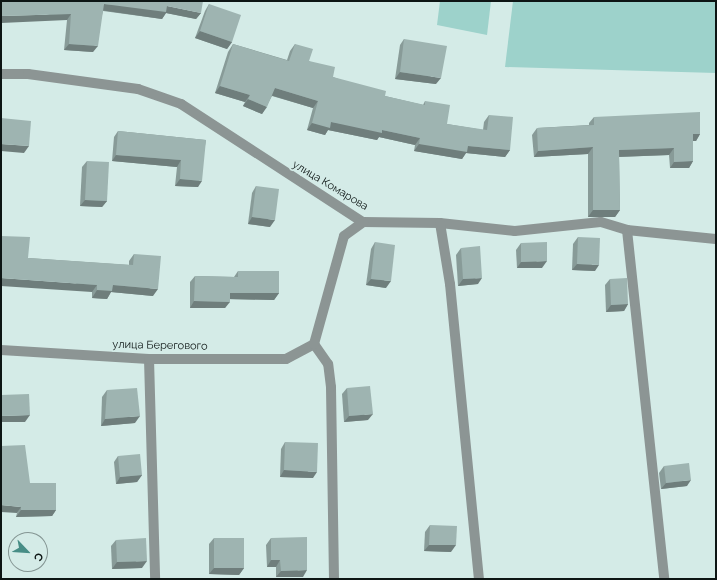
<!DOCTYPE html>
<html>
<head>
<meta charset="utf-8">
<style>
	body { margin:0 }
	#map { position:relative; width:717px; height:580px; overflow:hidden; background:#d4ebe7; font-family:Raleway,sans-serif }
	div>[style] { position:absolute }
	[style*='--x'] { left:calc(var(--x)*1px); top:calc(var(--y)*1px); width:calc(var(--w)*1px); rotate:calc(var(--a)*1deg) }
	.green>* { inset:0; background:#9dd2cb }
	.service>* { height:10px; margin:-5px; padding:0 5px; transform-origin:5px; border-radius:5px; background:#8c9594 }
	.minor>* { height:10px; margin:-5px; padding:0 5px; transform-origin:5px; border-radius:5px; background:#8c9594 }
	.wall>* { inset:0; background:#889b98 }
	.shaded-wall>* { inset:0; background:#6f7e7c }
	.building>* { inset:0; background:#9eb4b1 }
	span { translate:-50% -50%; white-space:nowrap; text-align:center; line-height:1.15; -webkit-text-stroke:3.5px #d4ebe7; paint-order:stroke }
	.street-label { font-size:11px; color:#0d1514 }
	.frame { position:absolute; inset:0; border:2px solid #0d1514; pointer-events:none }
	.north { position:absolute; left:8px; top:532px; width:40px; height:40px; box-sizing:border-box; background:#d4ebe7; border:1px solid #849593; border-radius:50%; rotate:115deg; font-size:11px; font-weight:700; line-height:16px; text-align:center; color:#0d1514 }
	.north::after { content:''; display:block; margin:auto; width:14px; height:18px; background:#478d86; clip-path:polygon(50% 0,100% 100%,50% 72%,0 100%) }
</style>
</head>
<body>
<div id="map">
	<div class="green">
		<div style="clip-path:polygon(440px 1px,491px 1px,487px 35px,437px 25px)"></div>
		<div style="clip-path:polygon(513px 1px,716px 1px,716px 73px,505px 67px)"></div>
	</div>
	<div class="service">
		<div style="--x:149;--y:359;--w:220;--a:88.4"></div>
	</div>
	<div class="minor">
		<div style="--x:1;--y:74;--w:27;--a:0"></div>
		<div style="--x:28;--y:74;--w:111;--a:7.8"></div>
		<div style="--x:138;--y:89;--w:46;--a:19.2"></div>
		<div style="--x:181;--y:104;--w:217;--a:33"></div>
		<div style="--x:363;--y:222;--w:77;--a:0.7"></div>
		<div style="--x:440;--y:223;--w:75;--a:6.1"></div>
		<div style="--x:515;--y:231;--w:86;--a:-6"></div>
		<div style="--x:601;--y:222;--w:27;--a:17"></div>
		<div style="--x:627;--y:230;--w:89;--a:5.8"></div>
		<div style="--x:440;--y:223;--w:62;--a:80.7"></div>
		<div style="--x:450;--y:284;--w:296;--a:84.4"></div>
		<div style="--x:627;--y:230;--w:351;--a:83.9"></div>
		<div style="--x:1;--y:350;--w:148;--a:3.5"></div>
		<div style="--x:149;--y:359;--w:137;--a:0"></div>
		<div style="--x:286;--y:359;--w:32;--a:-28"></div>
		<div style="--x:334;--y:579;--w:192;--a:-90.9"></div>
		<div style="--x:331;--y:387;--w:23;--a:-97"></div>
		<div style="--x:328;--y:364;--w:24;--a:-125"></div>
		<div style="--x:314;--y:344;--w:112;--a:-74.5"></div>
		<div style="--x:344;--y:236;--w:24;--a:-36"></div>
	</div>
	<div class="wall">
		<div style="clip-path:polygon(1px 1px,201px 13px,196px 19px,166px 13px,162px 19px,103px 11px,93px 52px,64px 50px,67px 20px)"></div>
		<div style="clip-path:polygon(209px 4px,232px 42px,227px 49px,195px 38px,205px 11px)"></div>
		<div style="clip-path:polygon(404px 39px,436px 84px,395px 79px,400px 45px)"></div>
		<div style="clip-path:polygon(233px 44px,287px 60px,290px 51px,295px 44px,309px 61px,333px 77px,385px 96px,423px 105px,425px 101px,447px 124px,483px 130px,484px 122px,489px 115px,510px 150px,505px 157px,466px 153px,462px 159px,414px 151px,415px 145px,379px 137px,377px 140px,328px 130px,325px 135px,307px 130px,313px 108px,272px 96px,262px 114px,243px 106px,245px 102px,215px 93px,228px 52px)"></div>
		<div style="clip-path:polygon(594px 117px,700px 134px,696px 141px,693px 141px,693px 161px,689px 168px,670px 168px,669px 155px,619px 157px,620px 210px,615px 217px,588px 217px,588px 154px,534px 157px,532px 135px,537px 128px,589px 125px,589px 123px)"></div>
		<div style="clip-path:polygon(118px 131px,206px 140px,198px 187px,175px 186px,177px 167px,112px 161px,114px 137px)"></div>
		<div style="clip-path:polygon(87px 161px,107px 201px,102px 207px,80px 206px,82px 167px)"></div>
		<div style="clip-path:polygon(256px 186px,270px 227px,248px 224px,252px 193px)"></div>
		<div style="clip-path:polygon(578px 237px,595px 271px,572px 270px,573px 244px)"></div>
		<div style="clip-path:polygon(375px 242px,386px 288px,366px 285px,371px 249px)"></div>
		<div style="clip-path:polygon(521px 243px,542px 268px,517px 268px,516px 250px)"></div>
		<div style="clip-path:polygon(461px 248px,478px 284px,458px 286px,456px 255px)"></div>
		<div style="clip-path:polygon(134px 254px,153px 296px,111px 292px,107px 299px,92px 298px,92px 292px,28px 258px,129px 265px,129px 261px)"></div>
		<div style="clip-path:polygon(238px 271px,279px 293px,274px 300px,230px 299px,225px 308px,190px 308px,190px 282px,195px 276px,234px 277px)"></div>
		<div style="clip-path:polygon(610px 279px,628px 304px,624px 311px,606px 312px,605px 285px)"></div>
		<div style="clip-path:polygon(347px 388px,368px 420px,344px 422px,342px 394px)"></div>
		<div style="clip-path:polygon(107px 390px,135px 423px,101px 426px,102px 397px)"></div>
		<div style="clip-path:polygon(285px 442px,313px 478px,280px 477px,281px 449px)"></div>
		<div style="clip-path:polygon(118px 456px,142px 475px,137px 482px,116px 484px,114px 462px)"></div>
		<div style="clip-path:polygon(664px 466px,687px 486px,661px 489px,659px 473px)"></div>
		<div style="clip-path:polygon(30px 483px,56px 510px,52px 516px,16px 517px,17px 513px)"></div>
		<div style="clip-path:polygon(430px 525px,451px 552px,424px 551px,425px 532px)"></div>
		<div style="clip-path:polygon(214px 538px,244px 568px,239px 575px,209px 574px,209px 544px)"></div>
		<div style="clip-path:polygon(271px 538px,303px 577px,276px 577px,276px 567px,267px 567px,266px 545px)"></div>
		<div style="clip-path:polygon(116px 540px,142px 568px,112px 569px,111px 546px)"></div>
	</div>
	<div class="shaded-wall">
		<div style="clip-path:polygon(104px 4px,167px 6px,201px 13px,196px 19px,166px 13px,162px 19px,100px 10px)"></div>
		<div style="clip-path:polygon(71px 14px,67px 20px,1px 23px,1px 16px)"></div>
		<div style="clip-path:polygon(200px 31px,232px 42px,227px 49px,195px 38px)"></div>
		<div style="clip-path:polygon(69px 44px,98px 46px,93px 52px,64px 50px)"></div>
		<div style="clip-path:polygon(400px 72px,441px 78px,436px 84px,395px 79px)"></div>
		<div style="clip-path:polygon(220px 86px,250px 95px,245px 102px,215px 93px)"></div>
		<div style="clip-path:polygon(275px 88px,318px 101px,313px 108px,270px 95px)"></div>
		<div style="clip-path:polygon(248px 99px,267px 107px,262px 114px,243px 106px)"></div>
		<div style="clip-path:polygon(331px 122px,382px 130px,420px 138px,415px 145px,379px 137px,377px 140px,328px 130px,325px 135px,307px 130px,312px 123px)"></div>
		<div style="clip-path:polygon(693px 134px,700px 134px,696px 141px,688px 141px)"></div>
		<div style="clip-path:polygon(1px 144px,29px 146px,24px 153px,1px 151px)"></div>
		<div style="clip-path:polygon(419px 144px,468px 146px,510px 150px,505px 157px,466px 153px,462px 159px,414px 151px)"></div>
		<div style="clip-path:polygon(593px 147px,588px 154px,534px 157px,538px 151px)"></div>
		<div style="clip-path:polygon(674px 148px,669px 155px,615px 157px,619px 150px)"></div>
		<div style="clip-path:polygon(116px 155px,181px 160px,177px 167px,112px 161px)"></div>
		<div style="clip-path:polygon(693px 161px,689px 168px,670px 168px,674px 162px)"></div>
		<div style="clip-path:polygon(180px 179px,202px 181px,198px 187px,175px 186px)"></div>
		<div style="clip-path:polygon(85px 200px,107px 201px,102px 207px,80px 206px)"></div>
		<div style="clip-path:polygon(593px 210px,620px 210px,615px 217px,588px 217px)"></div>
		<div style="clip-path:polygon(252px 217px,275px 220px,270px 227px,248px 224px)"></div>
		<div style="clip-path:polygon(547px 261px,542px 268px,517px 268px,521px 262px)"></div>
		<div style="clip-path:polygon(577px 264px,599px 265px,595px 271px,572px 270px)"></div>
		<div style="clip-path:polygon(1px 278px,97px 285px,92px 292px,1px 286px)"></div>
		<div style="clip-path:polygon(482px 278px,478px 284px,458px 286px,463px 279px)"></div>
		<div style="clip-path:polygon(371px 279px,391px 281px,386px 288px,366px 285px)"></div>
		<div style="clip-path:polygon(113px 285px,158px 289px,153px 296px,111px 292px,107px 299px,92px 298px,97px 290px)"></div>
		<div style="clip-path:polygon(230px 293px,279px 293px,274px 300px,225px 299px)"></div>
		<div style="clip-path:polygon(194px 301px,230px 302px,225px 308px,190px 308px)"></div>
		<div style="clip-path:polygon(628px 304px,624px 311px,606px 312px,611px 305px)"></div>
		<div style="clip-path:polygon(373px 414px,368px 420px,344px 422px,349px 416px)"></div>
		<div style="clip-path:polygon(30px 415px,25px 422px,1px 422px,1px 416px)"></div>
		<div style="clip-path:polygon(140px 416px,135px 423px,101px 426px,105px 419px)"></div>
		<div style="clip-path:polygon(284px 470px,317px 472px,313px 478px,280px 477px)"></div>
		<div style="clip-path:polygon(142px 475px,137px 482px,116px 484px,120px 477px)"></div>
		<div style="clip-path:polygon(691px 480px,687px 486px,661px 489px,666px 483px)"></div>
		<div style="clip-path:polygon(1px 505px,21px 507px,17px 513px,1px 512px)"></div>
		<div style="clip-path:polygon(21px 510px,56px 510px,52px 516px,16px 517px)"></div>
		<div style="clip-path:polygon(429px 545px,456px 545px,451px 552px,424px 551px)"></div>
		<div style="clip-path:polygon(271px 560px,280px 560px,276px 567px,267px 567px)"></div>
		<div style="clip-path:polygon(147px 561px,142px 568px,112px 569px,117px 562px)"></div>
		<div style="clip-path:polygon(214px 568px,244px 568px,239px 575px,209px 574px)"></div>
		<div style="clip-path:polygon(307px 570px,303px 577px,276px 577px,281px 571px)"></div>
	</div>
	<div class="building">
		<div style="clip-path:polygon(1px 1px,203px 1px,201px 13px,167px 6px,166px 12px,104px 4px,98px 46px,69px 44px,71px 14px,1px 16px)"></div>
		<div style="clip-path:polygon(209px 4px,241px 15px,232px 42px,200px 31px)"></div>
		<div style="clip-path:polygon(404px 39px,447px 46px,441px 78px,400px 72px)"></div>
		<div style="clip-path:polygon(233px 44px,289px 61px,295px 44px,313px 49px,309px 61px,335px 67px,333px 77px,386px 91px,385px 96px,425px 105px,425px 101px,450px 105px,447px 124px,487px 130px,489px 115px,513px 117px,510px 150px,468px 146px,467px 152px,419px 144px,420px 138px,382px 130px,382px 133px,331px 122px,330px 128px,312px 123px,318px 101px,275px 88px,267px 107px,248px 99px,250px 95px,220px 86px)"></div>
		<div style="clip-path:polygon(700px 112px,700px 134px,693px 134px,693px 161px,674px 162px,674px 148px,619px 150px,620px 210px,593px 210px,593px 147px,538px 151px,537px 128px,594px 125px,594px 117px)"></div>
		<div style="clip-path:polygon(1px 118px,31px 121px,29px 146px,1px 144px)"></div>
		<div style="clip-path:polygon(118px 131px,206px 140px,202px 181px,180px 179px,181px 160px,116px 155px)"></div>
		<div style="clip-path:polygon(87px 161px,109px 162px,107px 201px,85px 200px)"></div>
		<div style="clip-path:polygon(256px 186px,279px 189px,275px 220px,252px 217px)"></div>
		<div style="clip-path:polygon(1px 236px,30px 237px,28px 258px,133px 265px,134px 254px,161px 256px,158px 289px,113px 285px,112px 291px,97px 290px,97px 285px,1px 278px)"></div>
		<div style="clip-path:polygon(578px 237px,600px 238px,599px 265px,577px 264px)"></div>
		<div style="clip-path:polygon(375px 242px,395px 245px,391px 281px,371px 279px)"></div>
		<div style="clip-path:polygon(547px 242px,547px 261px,521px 262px,521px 243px)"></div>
		<div style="clip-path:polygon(480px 246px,482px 278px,463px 279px,461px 248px)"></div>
		<div style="clip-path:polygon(238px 271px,279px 271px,279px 293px,230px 293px,230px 302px,194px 301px,195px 276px,238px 277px)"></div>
		<div style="clip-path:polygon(627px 278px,628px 304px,611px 305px,610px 279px)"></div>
		<div style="clip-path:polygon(370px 386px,373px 414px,349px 416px,347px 388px)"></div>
		<div style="clip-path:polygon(137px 388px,140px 416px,105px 419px,107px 390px)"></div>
		<div style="clip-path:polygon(29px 394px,30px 415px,1px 416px,1px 395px)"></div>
		<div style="clip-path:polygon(285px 442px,318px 443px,317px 472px,284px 470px)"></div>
		<div style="clip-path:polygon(25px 445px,30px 483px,56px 483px,56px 510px,21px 510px,21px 507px,1px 505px,1px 446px)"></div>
		<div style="clip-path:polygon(140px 454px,142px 475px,120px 477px,118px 456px)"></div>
		<div style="clip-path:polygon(689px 463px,691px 480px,666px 483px,664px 466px)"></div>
		<div style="clip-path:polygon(430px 525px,457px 526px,456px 545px,429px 545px)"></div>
		<div style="clip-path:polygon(307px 537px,307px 570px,281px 571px,280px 560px,271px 560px,271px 538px)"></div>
		<div style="clip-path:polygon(146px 538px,147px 561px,117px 562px,116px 540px)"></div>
		<div style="clip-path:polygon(214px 538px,244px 538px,244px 568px,214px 568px)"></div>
	</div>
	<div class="street-label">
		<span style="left:330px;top:186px;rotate:31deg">улица Комарова</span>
		<span style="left:160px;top:346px;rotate:1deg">улица Берегового</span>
	</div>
	<div class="frame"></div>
	<div class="north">С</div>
</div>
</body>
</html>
